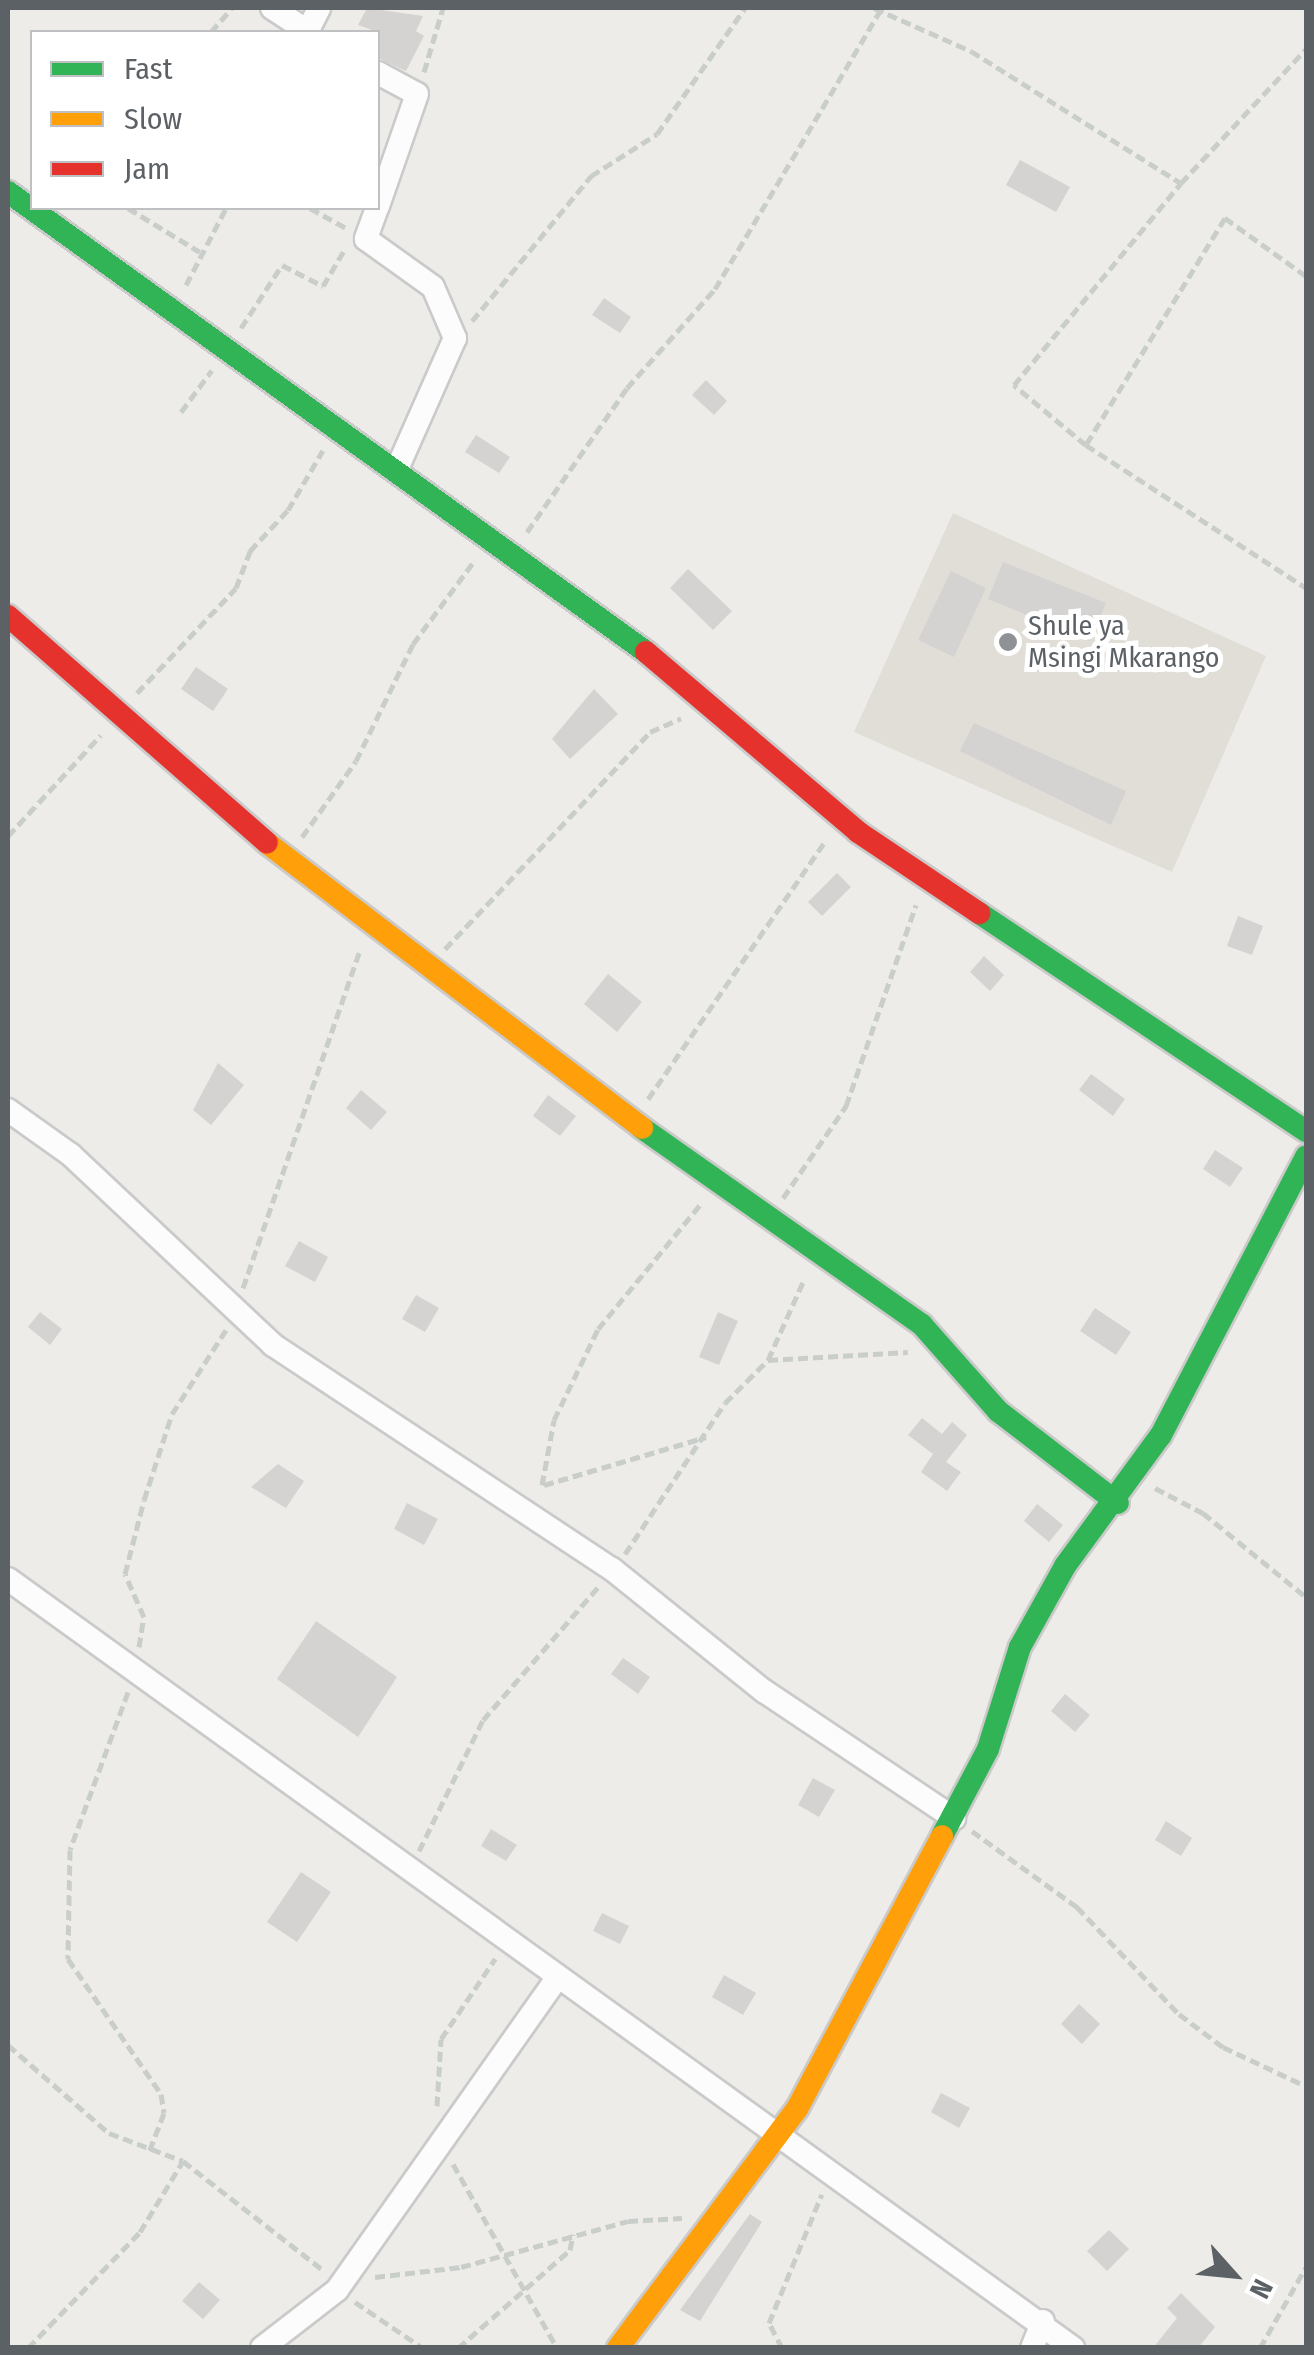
<!DOCTYPE html>
<html>
<head>
<meta charset="utf-8">
<style>
	body { margin:0 }
	#map { position:relative; width:1314px; height:2355px; overflow:hidden; background:#edece8; font-family:"Fira Sans Condensed",sans-serif }
	div>[style] { position:absolute }
	[style*='--x'] { left:calc(var(--x)*1px); top:calc(var(--y)*1px); width:calc(var(--w)*1px); rotate:calc(var(--a)*1deg) }
	.education>* { inset:0; background:#e0ded7 }
	.building>* { inset:0; background:#d4d3d1 }
	.path>* { height:5px; margin-top:-2.5px; transform-origin:0; background:repeating-linear-gradient(90deg,#c9cecb 0 10px,transparent 0 15px) }
	.roads { filter:drop-shadow(2px 0 #cacaca) drop-shadow(-2px 0 #cacaca) drop-shadow(0 2px #cacaca) drop-shadow(0 -2px #cacaca) }
	.street>* { height:22px; margin:-11px; padding:0 11px; transform-origin:11px; border-radius:11px; background:#fcfcfc }
	.fast>* { height:22px; margin:-11px; padding:0 11px; transform-origin:11px; border-radius:11px; background:#30b455 }
	.slow>* { height:22px; margin:-11px; padding:0 11px; transform-origin:11px; border-radius:11px; background:#ff9f0a }
	.jam>* { height:22px; margin:-11px; padding:0 11px; transform-origin:11px; border-radius:11px; background:#e5322d }
	.dots>* { width:28px; height:28px; translate:-50% -50%; box-sizing:border-box; border:5px solid #fff; border-radius:50% }
	span { translate:-50% -50%; white-space:nowrap; text-align:center; line-height:1.15; -webkit-text-stroke:10px #fff; paint-order:stroke }
	.poi-label { font-size:28px; color:#5c6166 }
	.left { translate:0 -50%; text-align:left }
	.frame { position:absolute; inset:0; border:10px solid #5c6166; pointer-events:none }
	.legend { position:absolute; left:30px; top:30px; width:350px; height:180px; box-sizing:border-box; background:#fff; border:2px solid #bec0c2; margin:0; padding:12px 18px; list-style:none; font-size:30px; color:#5c6166 }
	.legend li { display:flex; align-items:center; gap:20px; height:50px }
	.legend b { width:50px; border:2px solid #bec0c2 }
	.north { position:absolute; left:1184px; top:2225px; width:100px; height:100px; -webkit-text-stroke:8px #fff; paint-order:stroke; rotate:117deg; font-size:28px; font-weight:700; line-height:40px; text-align:center; color:#5c6166 }
	.north::after { content:''; display:block; margin:auto; width:35px; height:45px; background:#5c6166; clip-path:polygon(50% 0,100% 100%,50% 72%,0 100%) }
</style>
</head>
<body>
<div id="map">
	<div class="education">
		<div style="clip-path:polygon(953px 513px,1266px 656px,1172px 872px,854px 732px)"></div>
	</div>
	<div class="building">
		<div style="clip-path:polygon(367px 8px,423px 16px,416px 31px,424px 36px,406px 71px,378px 58px,378px 32px,358px 25px)"></div>
		<div style="clip-path:polygon(1020px 160px,1070px 187px,1056px 212px,1006px 185px)"></div>
		<div style="clip-path:polygon(604px 298px,631px 317px,620px 333px,592px 315px)"></div>
		<div style="clip-path:polygon(706px 380px,727px 401px,714px 415px,692px 395px)"></div>
		<div style="clip-path:polygon(476px 435px,510px 457px,499px 473px,465px 452px)"></div>
		<div style="clip-path:polygon(1003px 562px,1106px 603px,1090px 641px,988px 599px)"></div>
		<div style="clip-path:polygon(688px 569px,732px 611px,713px 630px,670px 588px)"></div>
		<div style="clip-path:polygon(951px 571px,986px 588px,954px 657px,918px 640px)"></div>
		<div style="clip-path:polygon(196px 667px,228px 689px,213px 711px,181px 689px)"></div>
		<div style="clip-path:polygon(594px 689px,618px 714px,570px 759px,552px 739px)"></div>
		<div style="clip-path:polygon(974px 723px,1126px 791px,1111px 825px,960px 751px)"></div>
		<div style="clip-path:polygon(837px 873px,851px 887px,822px 916px,808px 902px)"></div>
		<div style="clip-path:polygon(1238px 916px,1263px 926px,1252px 955px,1227px 946px)"></div>
		<div style="clip-path:polygon(984px 956px,1004px 975px,990px 991px,970px 972px)"></div>
		<div style="clip-path:polygon(608px 974px,642px 1002px,617px 1032px,584px 1004px)"></div>
		<div style="clip-path:polygon(218px 1063px,244px 1085px,211px 1125px,193px 1110px)"></div>
		<div style="clip-path:polygon(1091px 1074px,1125px 1099px,1113px 1116px,1079px 1090px)"></div>
		<div style="clip-path:polygon(361px 1090px,387px 1112px,371px 1130px,346px 1108px)"></div>
		<div style="clip-path:polygon(548px 1095px,576px 1116px,560px 1136px,533px 1116px)"></div>
		<div style="clip-path:polygon(1215px 1150px,1243px 1168px,1230px 1187px,1203px 1169px)"></div>
		<div style="clip-path:polygon(299px 1241px,328px 1257px,315px 1282px,285px 1266px)"></div>
		<div style="clip-path:polygon(416px 1295px,439px 1308px,425px 1332px,402px 1319px)"></div>
		<div style="clip-path:polygon(1095px 1308px,1131px 1332px,1116px 1355px,1080px 1331px)"></div>
		<div style="clip-path:polygon(40px 1312px,62px 1329px,50px 1345px,28px 1327px)"></div>
		<div style="clip-path:polygon(718px 1312px,738px 1321px,719px 1365px,699px 1357px)"></div>
		<div style="clip-path:polygon(922px 1418px,942px 1434px,952px 1422px,967px 1435px,946px 1462px,961px 1472px,947px 1491px,921px 1472px,933px 1454px,908px 1435px)"></div>
		<div style="clip-path:polygon(278px 1464px,304px 1481px,286px 1508px,251px 1487px)"></div>
		<div style="clip-path:polygon(407px 1503px,438px 1519px,424px 1545px,394px 1529px)"></div>
		<div style="clip-path:polygon(1037px 1504px,1063px 1525px,1049px 1542px,1024px 1521px)"></div>
		<div style="clip-path:polygon(316px 1621px,397px 1677px,358px 1737px,277px 1679px)"></div>
		<div style="clip-path:polygon(623px 1658px,650px 1677px,638px 1694px,611px 1674px)"></div>
		<div style="clip-path:polygon(1065px 1694px,1090px 1715px,1075px 1732px,1051px 1711px)"></div>
		<div style="clip-path:polygon(813px 1778px,835px 1790px,819px 1817px,798px 1805px)"></div>
		<div style="clip-path:polygon(1166px 1821px,1192px 1838px,1181px 1856px,1155px 1840px)"></div>
		<div style="clip-path:polygon(491px 1829px,517px 1845px,506px 1861px,481px 1846px)"></div>
		<div style="clip-path:polygon(301px 1872px,331px 1892px,297px 1942px,267px 1922px)"></div>
		<div style="clip-path:polygon(602px 1913px,629px 1926px,620px 1944px,593px 1931px)"></div>
		<div style="clip-path:polygon(724px 1975px,756px 1993px,743px 2015px,712px 1997px)"></div>
		<div style="clip-path:polygon(1079px 2004px,1100px 2024px,1082px 2044px,1061px 2024px)"></div>
		<div style="clip-path:polygon(941px 2093px,970px 2108px,959px 2128px,931px 2112px)"></div>
		<div style="clip-path:polygon(750px 2214px,762px 2222px,700px 2321px,680px 2310px)"></div>
		<div style="clip-path:polygon(1109px 2230px,1129px 2249px,1107px 2271px,1087px 2251px)"></div>
		<div style="clip-path:polygon(199px 2282px,220px 2300px,203px 2319px,182px 2301px)"></div>
		<div style="clip-path:polygon(1181px 2293px,1215px 2327px,1198px 2348px,1153px 2348px,1177px 2318px,1167px 2308px)"></div>
	</div>
	<div class="path">
		<div style="--x:874;--y:8;--w:106;--a:23.9"></div>
		<div style="--x:971;--y:51;--w:248;--a:32.2"></div>
		<div style="--x:211;--y:32;--w:32;--a:-49"></div>
		<div style="--x:424;--y:72;--w:67;--a:-73.5"></div>
		<div style="--x:128;--y:208;--w:84;--a:31.4"></div>
		<div style="--x:310;--y:208;--w:41;--a:29.1"></div>
		<div style="--x:1306;--y:276;--w:100;--a:-144.4"></div>
		<div style="--x:1225;--y:218;--w:266;--a:121.5"></div>
		<div style="--x:1086;--y:445;--w:262;--a:33"></div>
		<div style="--x:186;--y:285;--w:87;--a:-62.5"></div>
		<div style="--x:472;--y:321;--w:188;--a:-50.6"></div>
		<div style="--x:591;--y:176;--w:78;--a:-32.5"></div>
		<div style="--x:657;--y:134;--w:154;--a:-55.1"></div>
		<div style="--x:241;--y:328;--w:75;--a:-56.9"></div>
		<div style="--x:282;--y:265;--w:46;--a:27.1"></div>
		<div style="--x:323;--y:286;--w:43;--a:-59.3"></div>
		<div style="--x:181;--y:412;--w:52;--a:-53.6"></div>
		<div style="--x:1086;--y:445;--w:94;--a:-140.2"></div>
		<div style="--x:1014;--y:385;--w:262;--a:-50.4"></div>
		<div style="--x:1181;--y:183;--w:183;--a:-47"></div>
		<div style="--x:527;--y:532;--w:175;--a:-55.2"></div>
		<div style="--x:627;--y:388;--w:132;--a:-48.4"></div>
		<div style="--x:715;--y:289;--w:327;--a:-59.3"></div>
		<div style="--x:137;--y:693;--w:144;--a:-46.7"></div>
		<div style="--x:236;--y:588;--w:40;--a:-69"></div>
		<div style="--x:250;--y:551;--w:56;--a:-47.2"></div>
		<div style="--x:288;--y:510;--w:69;--a:-59.7"></div>
		<div style="--x:8;--y:836;--w:137;--a:-47.4"></div>
		<div style="--x:302;--y:837;--w:93;--a:-54.6"></div>
		<div style="--x:356;--y:761;--w:130;--a:-64"></div>
		<div style="--x:413;--y:644;--w:104;--a:-53.6"></div>
		<div style="--x:445;--y:949;--w:299;--a:-46.6"></div>
		<div style="--x:650;--y:732;--w:34;--a:-24"></div>
		<div style="--x:648;--y:1099;--w:313;--a:-55.5"></div>
		<div style="--x:783;--y:1198;--w:112;--a:-55.6"></div>
		<div style="--x:846;--y:1106;--w:213;--a:-70.8"></div>
		<div style="--x:243;--y:1288;--w:355;--a:-70.9"></div>
		<div style="--x:768;--y:1360;--w:88;--a:-65.8"></div>
		<div style="--x:542;--y:1485;--w:66;--a:-79.5"></div>
		<div style="--x:554;--y:1420;--w:101;--a:-64.2"></div>
		<div style="--x:598;--y:1329;--w:161;--a:-50.6"></div>
		<div style="--x:544;--y:1485;--w:169;--a:-16.5"></div>
		<div style="--x:1155;--y:1488;--w:54;--a:27.5"></div>
		<div style="--x:1203;--y:1513;--w:133;--a:39.2"></div>
		<div style="--x:625;--y:1554;--w:181;--a:-56.5"></div>
		<div style="--x:725;--y:1403;--w:61;--a:-45"></div>
		<div style="--x:768;--y:1360;--w:140;--a:-3.3"></div>
		<div style="--x:139;--y:1647;--w:30;--a:-81"></div>
		<div style="--x:144;--y:1617;--w:47;--a:-113.8"></div>
		<div style="--x:125;--y:1574;--w:76;--a:-75.6"></div>
		<div style="--x:144;--y:1500;--w:90;--a:-72"></div>
		<div style="--x:172;--y:1414;--w:100;--a:-57.3"></div>
		<div style="--x:128;--y:1692;--w:168;--a:110.2"></div>
		<div style="--x:70;--y:1850;--w:109;--a:91.1"></div>
		<div style="--x:68;--y:1959;--w:164;--a:55.4"></div>
		<div style="--x:161;--y:2094;--w:19;--a:81"></div>
		<div style="--x:164;--y:2113;--w:42;--a:111"></div>
		<div style="--x:972;--y:1831;--w:130;--a:35.9"></div>
		<div style="--x:1077;--y:1907;--w:148;--a:46.4"></div>
		<div style="--x:1179;--y:2014;--w:55;--a:36.9"></div>
		<div style="--x:1223;--y:2047;--w:92;--a:25.2"></div>
		<div style="--x:419;--y:1851;--w:146;--a:-64"></div>
		<div style="--x:483;--y:1720;--w:177;--a:-49.1"></div>
		<div style="--x:8;--y:2045;--w:134;--a:41.1"></div>
		<div style="--x:109;--y:2133;--w:79;--a:20.7"></div>
		<div style="--x:183;--y:2161;--w:177;--a:37.9"></div>
		<div style="--x:437;--y:2106;--w:67;--a:-86.6"></div>
		<div style="--x:441;--y:2039;--w:97;--a:-56"></div>
		<div style="--x:453;--y:2164;--w:211;--a:60.5"></div>
		<div style="--x:375;--y:2277;--w:87;--a:-6.6"></div>
		<div style="--x:461;--y:2267;--w:173;--a:-15.4"></div>
		<div style="--x:628;--y:2221;--w:54;--a:-3.2"></div>
		<div style="--x:355;--y:2302;--w:82;--a:34.1"></div>
		<div style="--x:28;--y:2348;--w:161;--a:-46"></div>
		<div style="--x:140;--y:2232;--w:83;--a:-58.8"></div>
		<div style="--x:458;--y:2348;--w:149;--a:-41.2"></div>
		<div style="--x:570;--y:2250;--w:16;--a:-79"></div>
		<div style="--x:782;--y:2348;--w:28;--a:-117"></div>
		<div style="--x:769;--y:2323;--w:139;--a:-67.7"></div>
		<div style="--x:1260;--y:2348;--w:93;--a:-60.4"></div>
	</div>
	<div class="roads">
		<div class="street">
			<div style="--x:272;--y:8;--w:44;--a:33"></div>
			<div style="--x:307;--y:32;--w:27;--a:-63"></div>
			<div style="--x:378;--y:73;--w:44;--a:28.3"></div>
			<div style="--x:417;--y:94;--w:119;--a:109.2"></div>
			<div style="--x:377;--y:208;--w:33;--a:110"></div>
			<div style="--x:366;--y:239;--w:82;--a:35.6"></div>
			<div style="--x:433;--y:287;--w:56;--a:66.7"></div>
			<div style="--x:455;--y:338;--w:143;--a:113.9"></div>
			<div style="--x:8;--y:1110;--w:77;--a:35.5"></div>
			<div style="--x:71;--y:1155;--w:277;--a:43.2"></div>
			<div style="--x:273;--y:1345;--w:406;--a:33.5"></div>
			<div style="--x:612;--y:1569;--w:195;--a:38.8"></div>
			<div style="--x:764;--y:1691;--w:229;--a:33.8"></div>
			<div style="--x:8;--y:1579;--w:1314;--a:35.83"></div>
			<div style="--x:262;--y:2348;--w:95;--a:-37.7"></div>
			<div style="--x:337;--y:2290;--w:380;--a:-54.8"></div>
			<div style="--x:1032;--y:2348;--w:29;--a:-68"></div>
		</div>
		<div class="fast">
			<div style="--x:8;--y:192;--w:787;--a:35.79"></div>
			<div style="--x:979;--y:913;--w:393;--a:33.7"></div>
			<div style="--x:642;--y:1128;--w:342;--a:35.1"></div>
			<div style="--x:922;--y:1325;--w:115;--a:48.5"></div>
			<div style="--x:998;--y:1411;--w:151;--a:37.5"></div>
			<div style="--x:942;--y:1836;--w:98;--a:-62.1"></div>
			<div style="--x:988;--y:1749;--w:107;--a:-72.6"></div>
			<div style="--x:1020;--y:1647;--w:93;--a:-60.9"></div>
			<div style="--x:1065;--y:1566;--w:162;--a:-53.8"></div>
			<div style="--x:1161;--y:1435;--w:314;--a:-62.5"></div>
		</div>
		<div class="slow">
			<div style="--x:267;--y:843;--w:471;--a:37.2"></div>
			<div style="--x:618;--y:2348;--w:299;--a:-53.2"></div>
			<div style="--x:797;--y:2109;--w:309;--a:-62"></div>
		</div>
		<div class="jam">
			<div style="--x:8;--y:616;--w:344;--a:41.2"></div>
			<div style="--x:646;--y:652;--w:278;--a:40.3"></div>
			<div style="--x:858;--y:832;--w:146;--a:33.8"></div>
		</div>
	</div>
	<div class="dots">
		<div style="left:1008px;top:642px;background:#8f9294"></div>
	</div>
	<div class="poi-label">
		<span class="left" style="left:1028px;top:642px">Shule ya<br>Msingi Mkarango</span>
	</div>
	<div class="frame"></div>
	<ul class="legend">
	<li><b style="height:12px;background:#30b455"></b>Fast</li>
	<li><b style="height:12px;background:#ff9f0a"></b>Slow</li>
	<li><b style="height:12px;background:#e5322d"></b>Jam</li>
	</ul>
	<div class="north">N</div>
</div>
</body>
</html>
